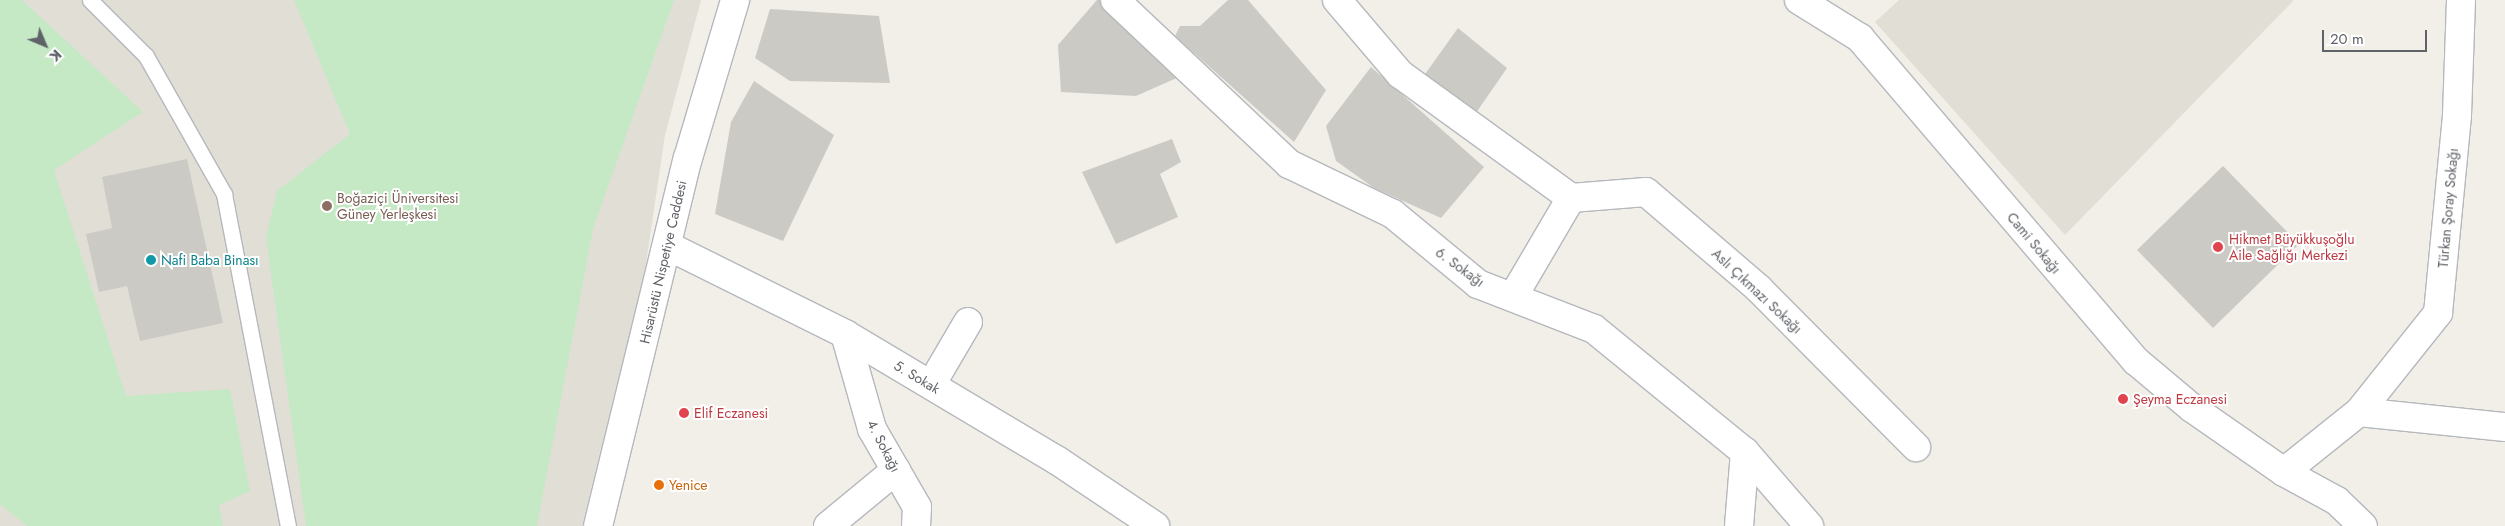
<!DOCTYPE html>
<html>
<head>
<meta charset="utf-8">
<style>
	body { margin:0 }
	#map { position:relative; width:2505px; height:526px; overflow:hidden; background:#f1efe8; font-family:Jost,sans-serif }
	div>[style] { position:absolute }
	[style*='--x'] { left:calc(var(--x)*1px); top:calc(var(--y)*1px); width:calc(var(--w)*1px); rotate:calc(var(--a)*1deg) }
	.education>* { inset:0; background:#e1ded6 }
	.green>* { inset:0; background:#c5e8c5 }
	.building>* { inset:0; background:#cccac5 }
	.roads { filter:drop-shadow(1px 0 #b5b8bc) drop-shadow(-1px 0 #b5b8bc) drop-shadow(0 1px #b5b8bc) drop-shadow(0 -1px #b5b8bc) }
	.lane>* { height:15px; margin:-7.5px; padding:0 7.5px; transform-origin:7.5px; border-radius:7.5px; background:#fff }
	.street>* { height:28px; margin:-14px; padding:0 14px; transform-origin:14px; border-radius:14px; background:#fff }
	.secondary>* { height:28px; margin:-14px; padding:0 14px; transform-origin:14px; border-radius:14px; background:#fff }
	.dots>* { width:14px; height:14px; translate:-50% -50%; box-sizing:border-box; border:2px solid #fff; border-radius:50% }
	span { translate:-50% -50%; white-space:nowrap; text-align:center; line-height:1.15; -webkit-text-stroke:4px #fff; paint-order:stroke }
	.education-label { font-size:14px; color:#785e54 }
	.left { translate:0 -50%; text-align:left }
	.street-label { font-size:14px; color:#5f6368 }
	.health-label { font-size:14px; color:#be3a42 }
	.culture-label { font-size:14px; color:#0d838f }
	.food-label { font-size:14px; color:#c56008 }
	.north { position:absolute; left:20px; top:20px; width:50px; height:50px; -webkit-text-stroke:4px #fff; paint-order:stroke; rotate:135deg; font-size:14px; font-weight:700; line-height:20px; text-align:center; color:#5f6368 }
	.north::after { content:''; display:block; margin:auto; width:18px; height:22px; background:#5f6368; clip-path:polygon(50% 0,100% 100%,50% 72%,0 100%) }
	.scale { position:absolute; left:2322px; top:30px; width:105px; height:22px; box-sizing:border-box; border:2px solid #5f6368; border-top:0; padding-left:6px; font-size:15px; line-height:18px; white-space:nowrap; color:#5f6368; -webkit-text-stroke:4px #fff; paint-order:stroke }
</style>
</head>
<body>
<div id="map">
	<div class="education">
		<div style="clip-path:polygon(0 0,701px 0,665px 135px,644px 277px,582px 526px,0 526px)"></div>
		<div style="clip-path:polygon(1899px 0,2293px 0,2293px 1px,2065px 235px,1875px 22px)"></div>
	</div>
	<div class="green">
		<div style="clip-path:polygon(0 0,22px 0,143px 112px,54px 170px,126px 396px,230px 389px,250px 491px,219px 505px,223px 526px,27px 526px,0 504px)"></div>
		<div style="clip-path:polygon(294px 0,674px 0,593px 229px,537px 526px,306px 526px,266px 238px,277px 191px,350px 134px)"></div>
	</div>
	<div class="building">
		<div style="clip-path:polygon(1097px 0,1102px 0,1179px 77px,1136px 96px,1061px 92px,1058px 45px)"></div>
		<div style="clip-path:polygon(1228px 0,1248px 0,1326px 90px,1294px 142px,1175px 36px,1180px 26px,1200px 26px)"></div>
		<div style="clip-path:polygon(770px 9px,879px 16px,890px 83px,790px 81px,755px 58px)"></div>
		<div style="clip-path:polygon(1458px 28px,1507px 68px,1476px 113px,1423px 77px)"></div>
		<div style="clip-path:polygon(1371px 67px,1484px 167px,1441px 218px,1374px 188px,1336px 161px,1326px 126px)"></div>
		<div style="clip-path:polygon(754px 81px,834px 135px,783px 241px,715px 214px,731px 122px)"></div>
		<div style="clip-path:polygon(1172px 139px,1181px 162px,1160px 174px,1178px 217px,1116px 244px,1082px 172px)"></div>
		<div style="clip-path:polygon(187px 159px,223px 323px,140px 341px,127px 286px,99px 292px,86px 234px,112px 228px,102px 177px)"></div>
		<div style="clip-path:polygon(2223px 166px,2299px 244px,2213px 328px,2137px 250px)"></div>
	</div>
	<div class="roads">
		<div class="lane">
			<div style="--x:90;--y:0;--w:79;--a:45"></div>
			<div style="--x:146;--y:56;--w:159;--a:60.5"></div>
			<div style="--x:224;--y:194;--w:338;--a:79.1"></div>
		</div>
		<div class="street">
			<div style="--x:1115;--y:0;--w:239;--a:43.3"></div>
			<div style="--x:1289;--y:164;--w:115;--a:25.7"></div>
			<div style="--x:1393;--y:214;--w:110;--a:39.5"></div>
			<div style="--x:1478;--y:284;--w:124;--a:21.2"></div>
			<div style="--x:1594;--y:329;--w:195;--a:39.2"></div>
			<div style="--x:1745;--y:452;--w:98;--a:49.1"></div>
			<div style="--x:1337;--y:0;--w:97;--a:49.6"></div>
			<div style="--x:1400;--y:74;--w:211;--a:35.9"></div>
			<div style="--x:1571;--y:198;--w:115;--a:120.4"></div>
			<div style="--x:1799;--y:0;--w:72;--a:31.9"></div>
			<div style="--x:1860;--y:38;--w:425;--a:49.5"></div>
			<div style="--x:2136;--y:361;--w:73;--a:40"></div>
			<div style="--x:2192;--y:408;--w:112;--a:34.8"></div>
			<div style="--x:2284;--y:472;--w:60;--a:28.7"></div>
			<div style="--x:2337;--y:501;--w:36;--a:44"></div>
			<div style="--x:1571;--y:198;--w:75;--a:-4.6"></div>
			<div style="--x:1646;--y:192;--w:149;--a:40.6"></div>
			<div style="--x:1759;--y:289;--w:223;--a:45.2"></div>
			<div style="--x:668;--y:246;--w:198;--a:26.4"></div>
			<div style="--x:845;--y:334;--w:248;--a:30.8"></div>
			<div style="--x:1058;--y:461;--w:117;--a:33.8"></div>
			<div style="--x:845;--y:334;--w:99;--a:74.1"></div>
			<div style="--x:872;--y:429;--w:90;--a:60"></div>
			<div style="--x:917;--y:507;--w:19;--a:93"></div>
			<div style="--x:931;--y:385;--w:73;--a:-59.6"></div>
			<div style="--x:2359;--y:412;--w:147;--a:5.9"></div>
			<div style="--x:2284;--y:472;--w:96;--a:-38.7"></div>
			<div style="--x:2359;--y:412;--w:127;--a:-51.4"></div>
			<div style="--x:2438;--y:313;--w:199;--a:-84.5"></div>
			<div style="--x:2457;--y:115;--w:115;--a:-88"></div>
			<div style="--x:828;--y:526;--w:88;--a:-39.5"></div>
			<div style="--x:1739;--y:526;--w:74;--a:-85.4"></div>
		</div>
		<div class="secondary">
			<div style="--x:598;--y:526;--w:379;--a:-76.3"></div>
			<div style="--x:688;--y:158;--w:165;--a:-73.4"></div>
		</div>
	</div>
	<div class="dots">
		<div style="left:327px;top:206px;background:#8d6e63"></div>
		<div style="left:2218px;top:247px;background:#e0444e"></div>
		<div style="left:151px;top:260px;background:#0f9aa8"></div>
		<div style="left:2123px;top:399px;background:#e0444e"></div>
		<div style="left:684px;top:413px;background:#e0444e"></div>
		<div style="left:659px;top:485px;background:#e8710a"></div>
	</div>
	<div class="education-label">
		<span class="left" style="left:337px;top:206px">Boğaziçi Üniversitesi<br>Güney Yerleşkesi</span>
	</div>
	<div class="street-label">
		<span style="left:2448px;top:208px;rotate:-85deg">Türkan Şoray Sokağı</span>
		<span style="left:2034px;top:243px;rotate:50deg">Cami Sokağı</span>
		<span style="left:663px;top:262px;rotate:-77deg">Hisarüstü Nispetiye Caddesi</span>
		<span style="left:1460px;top:267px;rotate:36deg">6. Sokağı</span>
		<span style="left:1757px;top:291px;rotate:43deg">Aslı Çıkmazı Sokağı</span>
		<span style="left:917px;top:377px;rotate:31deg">5. Sokak</span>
		<span style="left:884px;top:446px;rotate:63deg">4. Sokağı</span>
	</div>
	<div class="health-label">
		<span class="left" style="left:2229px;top:247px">Hikmet Büyükkuşoğlu<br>Aile Sağlığı Merkezi</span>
		<span class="left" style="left:2133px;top:399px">Şeyma Eczanesi</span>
		<span class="left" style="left:694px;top:413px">Elif Eczanesi</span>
	</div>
	<div class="culture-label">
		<span class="left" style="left:161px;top:260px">Nafi Baba Binası</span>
	</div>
	<div class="food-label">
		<span class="left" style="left:669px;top:485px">Yenice</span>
	</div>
	<div class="north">K</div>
	<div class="scale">20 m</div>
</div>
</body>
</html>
